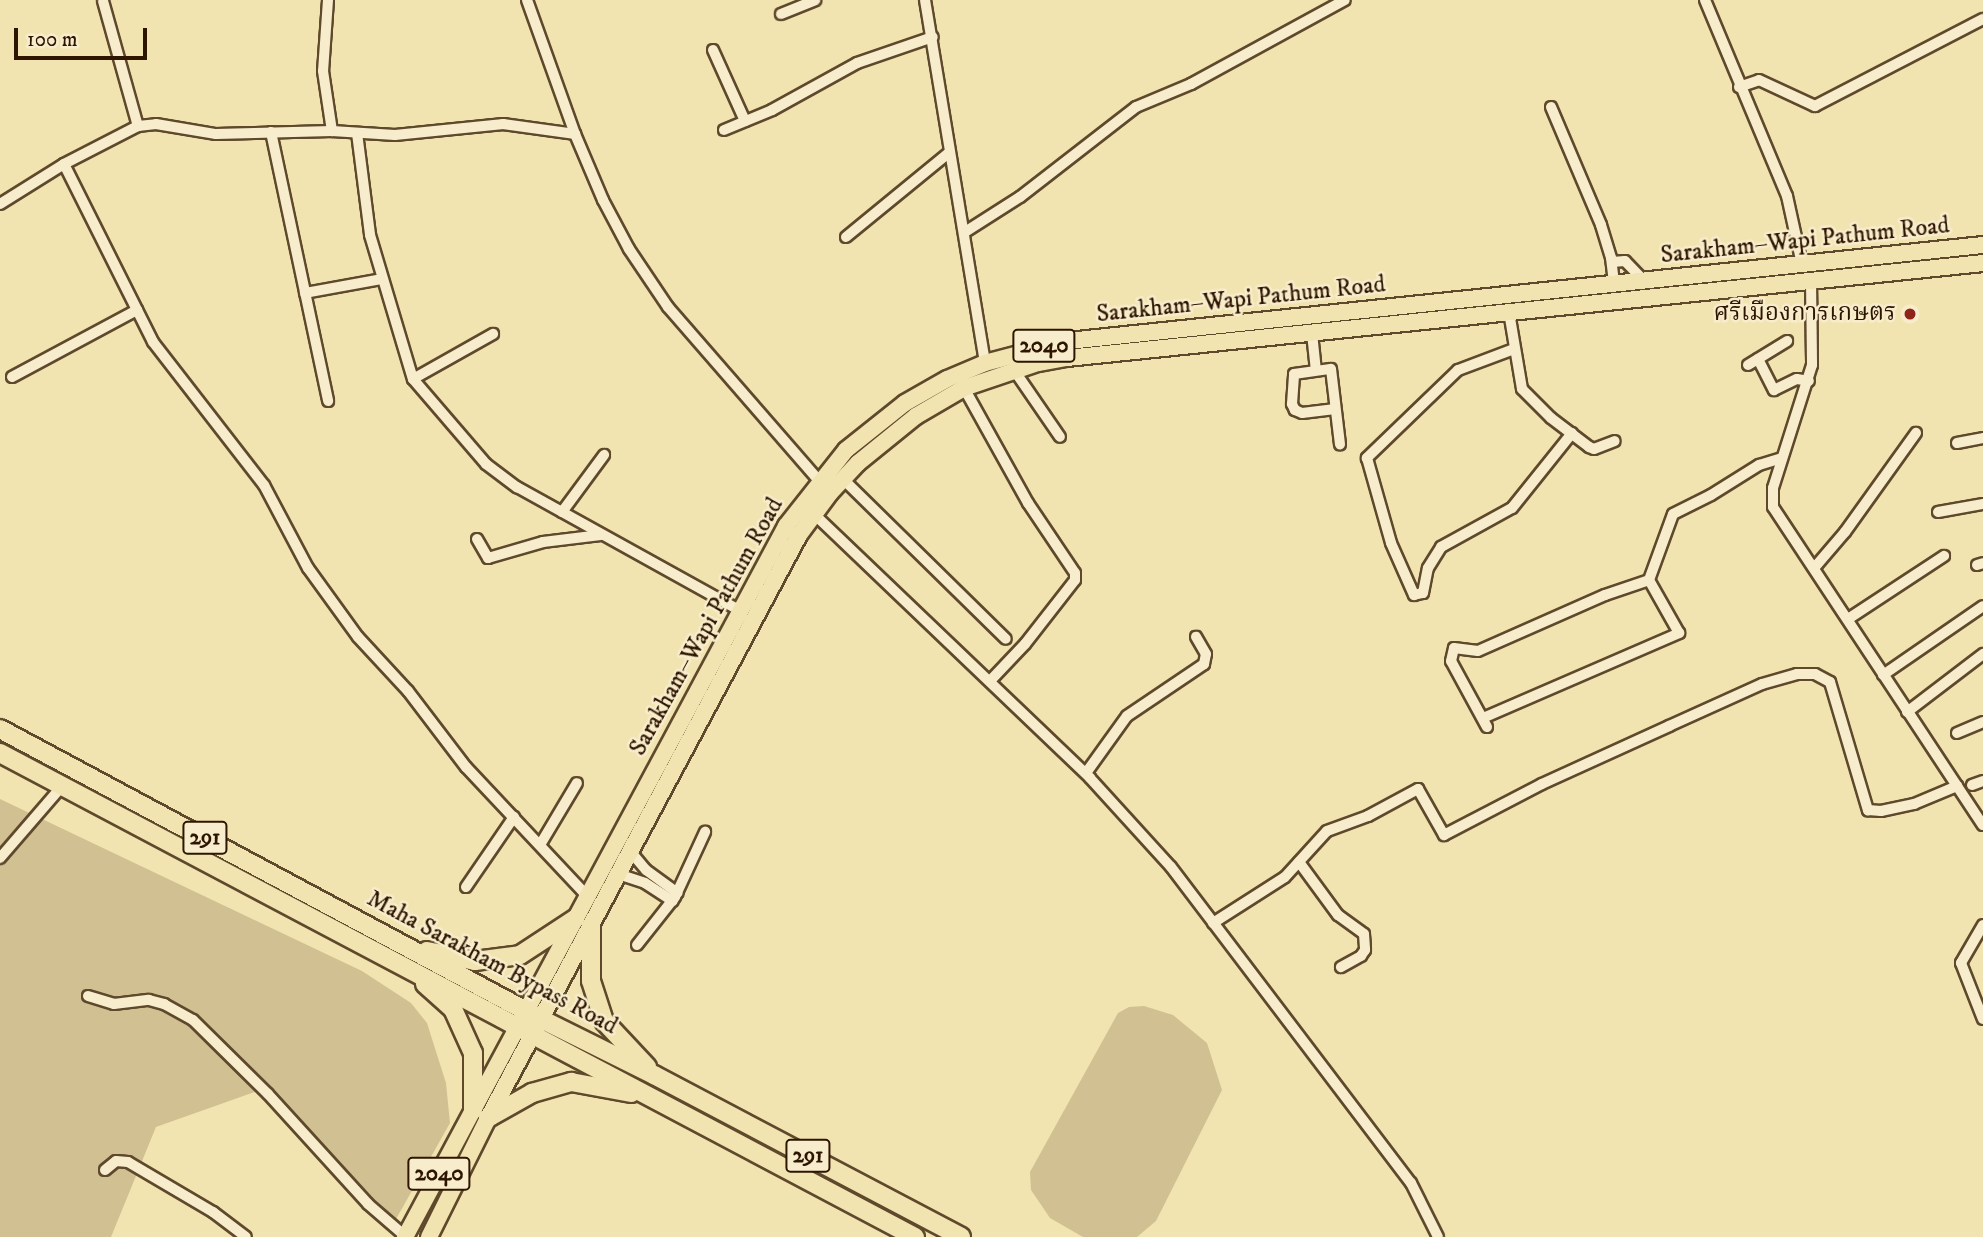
<!DOCTYPE html>
<html>
<head>
<meta charset="utf-8">
<style>
	body { margin:0 }
	#map { position:relative; width:1983px; height:1237px; overflow:hidden; background:#f2e4b0; font-family:"IM FELL DW Pica","Noto Serif Thai",serif }
	div>[style] { position:absolute }
	[style*='--x'] { left:calc(var(--x)*1px); top:calc(var(--y)*1px); width:calc(var(--w)*1px); rotate:calc(var(--a)*1deg) }
	.green>* { inset:0; background:#d1c192 }
	.roads { filter:drop-shadow(2px 0 #5f492c) drop-shadow(-2px 0 #5f492c) drop-shadow(0 2px #5f492c) drop-shadow(0 -2px #5f492c) }
	.minor>* { height:10px; margin:-5px; padding:0 5px; transform-origin:5px; border-radius:5px; background:#f7edcc }
	.primary>* { height:16px; margin:-8px; padding:0 8px; transform-origin:8px; border-radius:8px; background:#f2e4b0 }
	.trunk>* { height:18px; margin:-9px; padding:0 9px; transform-origin:9px; border-radius:9px; background:#f2e4b0 }
	.dots>* { width:19px; height:19px; translate:-50% -50%; box-sizing:border-box; border:4px solid #f7edcc; border-radius:50% }
	span { translate:-50% -50%; white-space:nowrap; text-align:center; line-height:1.15; -webkit-text-stroke:5px #f7edcc; paint-order:stroke }
	.shield-label span { padding:2px 5px; background:#f7edcc; border:2px solid; border-radius:5px; -webkit-text-stroke-width:0 }
	.shield-label { font-size:23px; color:#2e1500; font-weight:700 }
	.street-label { font-size:24px; color:#2e1500 }
	.poi-label { font-size:24px; color:#2e1500 }
	.right { translate:-100% -50%; text-align:right }
	.scale { position:absolute; left:14px; top:28px; width:133px; height:32px; box-sizing:border-box; border:4px solid #2e1500; border-top:0; padding-left:9px; font-size:21px; line-height:24px; white-space:nowrap; color:#2e1500; -webkit-text-stroke:5px #f7edcc; paint-order:stroke }
</style>
</head>
<body>
<div id="map">
	<div class="green">
		<div style="clip-path:polygon(0 799px,362px 971px,411px 1003px,427px 1023px,446px 1083px,450px 1123px,395px 1221px,266px 1088px,156px 1127px,111px 1237px,0 1237px)"></div>
		<div style="clip-path:polygon(1144px 1006px,1173px 1015px,1207px 1043px,1222px 1090px,1156px 1221px,1137px 1237px,1083px 1237px,1050px 1218px,1031px 1190px,1030px 1172px,1118px 1013px,1129px 1007px)"></div>
	</div>
	<div class="roads">
		<div class="minor">
			<div style="--x:328;--y:0;--w:71;--a:94"></div>
			<div style="--x:323;--y:71;--w:61;--a:81.5"></div>
			<div style="--x:527;--y:0;--w:142;--a:70.3"></div>
			<div style="--x:575;--y:134;--w:72;--a:67"></div>
			<div style="--x:603;--y:200;--w:55;--a:62"></div>
			<div style="--x:629;--y:249;--w:70;--a:56.1"></div>
			<div style="--x:668;--y:307;--w:230;--a:49"></div>
			<div style="--x:925;--y:0;--w:368;--a:80.6"></div>
			<div style="--x:1705;--y:0;--w:212;--a:67.3"></div>
			<div style="--x:1787;--y:196;--w:70;--a:77.6"></div>
			<div style="--x:103;--y:1;--w:130;--a:74.4"></div>
			<div style="--x:781;--y:14;--w:37;--a:-22"></div>
			<div style="--x:713;--y:50;--w:78;--a:65.7"></div>
			<div style="--x:1739;--y:87;--w:21;--a:-19"></div>
			<div style="--x:1759;--y:80;--w:62;--a:24.9"></div>
			<div style="--x:1815;--y:106;--w:189;--a:-27.4"></div>
			<div style="--x:1551;--y:107;--w:128;--a:67"></div>
			<div style="--x:1601;--y:225;--w:34;--a:73"></div>
			<div style="--x:1611;--y:258;--w:26;--a:83"></div>
			<div style="--x:724;--y:130;--w:52;--a:-22.6"></div>
			<div style="--x:772;--y:110;--w:97;--a:-28.9"></div>
			<div style="--x:857;--y:63;--w:80;--a:-18.9"></div>
			<div style="--x:271;--y:132;--w:275;--a:78"></div>
			<div style="--x:357;--y:133;--w:103;--a:82.7"></div>
			<div style="--x:370;--y:235;--w:150;--a:73.4"></div>
			<div style="--x:413;--y:379;--w:112;--a:49.3"></div>
			<div style="--x:486;--y:464;--w:39;--a:37"></div>
			<div style="--x:517;--y:487;--w:254;--a:29"></div>
			<div style="--x:64;--y:164;--w:199;--a:63.4"></div>
			<div style="--x:153;--y:342;--w:181;--a:52.2"></div>
			<div style="--x:264;--y:485;--w:94;--a:62.1"></div>
			<div style="--x:308;--y:568;--w:85;--a:54.1"></div>
			<div style="--x:358;--y:637;--w:74;--a:47.2"></div>
			<div style="--x:408;--y:691;--w:96;--a:52.7"></div>
			<div style="--x:466;--y:767;--w:177;--a:46.8"></div>
			<div style="--x:0;--y:204;--w:75;--a:-32"></div>
			<div style="--x:64;--y:164;--w:83;--a:-27.2"></div>
			<div style="--x:138;--y:126;--w:18;--a:-6"></div>
			<div style="--x:156;--y:124;--w:61;--a:9.5"></div>
			<div style="--x:216;--y:134;--w:116;--a:-1.5"></div>
			<div style="--x:332;--y:131;--w:63;--a:3.6"></div>
			<div style="--x:395;--y:135;--w:109;--a:-5.8"></div>
			<div style="--x:503;--y:124;--w:73;--a:7.9"></div>
			<div style="--x:965;--y:232;--w:65;--a:-32.5"></div>
			<div style="--x:1020;--y:197;--w:147;--a:-37.8"></div>
			<div style="--x:1136;--y:107;--w:60;--a:-22.7"></div>
			<div style="--x:1191;--y:84;--w:175;--a:-28.6"></div>
			<div style="--x:846;--y:237;--w:134;--a:-39.3"></div>
			<div style="--x:1612;--y:262;--w:13;--a:-4"></div>
			<div style="--x:1625;--y:261;--w:28;--a:46"></div>
			<div style="--x:1811;--y:280;--w:85;--a:89.3"></div>
			<div style="--x:1812;--y:365;--w:129;--a:107.6"></div>
			<div style="--x:1773;--y:488;--w:19;--a:90"></div>
			<div style="--x:1773;--y:507;--w:381;--a:56.6"></div>
			<div style="--x:305;--y:293;--w:78;--a:-10.3"></div>
			<div style="--x:1509;--y:312;--w:78;--a:80.4"></div>
			<div style="--x:1522;--y:389;--w:41;--a:45"></div>
			<div style="--x:1551;--y:418;--w:48;--a:37.3"></div>
			<div style="--x:1589;--y:447;--w:5;--a:22"></div>
			<div style="--x:1594;--y:449;--w:22;--a:-21"></div>
			<div style="--x:1312;--y:333;--w:36;--a:84"></div>
			<div style="--x:1514;--y:349;--w:60;--a:159.4"></div>
			<div style="--x:1458;--y:370;--w:127;--a:136"></div>
			<div style="--x:1367;--y:458;--w:88;--a:74.2"></div>
			<div style="--x:1391;--y:543;--w:57;--a:66.1"></div>
			<div style="--x:1414;--y:595;--w:9;--a:-13"></div>
			<div style="--x:1423;--y:593;--w:25;--a:-79"></div>
			<div style="--x:1428;--y:568;--w:25;--a:-58"></div>
			<div style="--x:1441;--y:547;--w:81;--a:-28.8"></div>
			<div style="--x:1512;--y:508;--w:96;--a:-51.3"></div>
			<div style="--x:1758;--y:359;--w:35;--a:63"></div>
			<div style="--x:1774;--y:390;--w:25;--a:-26"></div>
			<div style="--x:1797;--y:379;--w:12;--a:9"></div>
			<div style="--x:1748;--y:365;--w:46;--a:-31.6"></div>
			<div style="--x:1014;--y:370;--w:81;--a:55.5"></div>
			<div style="--x:12;--y:377;--w:142;--a:-28.2"></div>
			<div style="--x:413;--y:379;--w:92;--a:-29.4"></div>
			<div style="--x:964;--y:388;--w:132;--a:60.9"></div>
			<div style="--x:1028;--y:503;--w:84;--a:56.1"></div>
			<div style="--x:1075;--y:573;--w:7;--a:90"></div>
			<div style="--x:1075;--y:580;--w:81;--a:128"></div>
			<div style="--x:1025;--y:644;--w:51;--a:133.4"></div>
			<div style="--x:1335;--y:409;--w:33;--a:173"></div>
			<div style="--x:1302;--y:413;--w:8;--a:-157"></div>
			<div style="--x:1295;--y:410;--w:7;--a:-117"></div>
			<div style="--x:1292;--y:404;--w:30;--a:-86"></div>
			<div style="--x:1294;--y:374;--w:37;--a:-8"></div>
			<div style="--x:1331;--y:369;--w:76;--a:83.2"></div>
			<div style="--x:1957;--y:443;--w:26;--a:-11"></div>
			<div style="--x:843;--y:479;--w:228;--a:44.5"></div>
			<div style="--x:562;--y:512;--w:71;--a:-53.6"></div>
			<div style="--x:1938;--y:512;--w:46;--a:-10.1"></div>
			<div style="--x:814;--y:514;--w:382;--a:43.7"></div>
			<div style="--x:1090;--y:778;--w:120;--a:47.7"></div>
			<div style="--x:1171;--y:867;--w:397;--a:52.8"></div>
			<div style="--x:1411;--y:1183;--w:60;--a:63.4"></div>
			<div style="--x:477;--y:539;--w:22;--a:60"></div>
			<div style="--x:488;--y:558;--w:57;--a:-16.2"></div>
			<div style="--x:543;--y:542;--w:58;--a:-6.9"></div>
			<div style="--x:1977;--y:565;--w:6;--a:-18"></div>
			<div style="--x:1815;--y:567;--w:46;--a:-49.4"></div>
			<div style="--x:1845;--y:532;--w:122;--a:-54.4"></div>
			<div style="--x:1848;--y:619;--w:115;--a:-33.3"></div>
			<div style="--x:1883;--y:675;--w:121;--a:-34.6"></div>
			<div style="--x:1907;--y:712;--w:96;--a:-37.3"></div>
			<div style="--x:1483;--y:718;--w:214;--a:-23.4"></div>
			<div style="--x:1679;--y:633;--w:61;--a:-119.5"></div>
			<div style="--x:1487;--y:727;--w:75;--a:-118.6"></div>
			<div style="--x:1451;--y:661;--w:13;--a:-77"></div>
			<div style="--x:1454;--y:648;--w:24;--a:7"></div>
			<div style="--x:1478;--y:651;--w:139;--a:-23.8"></div>
			<div style="--x:1605;--y:595;--w:46;--a:-18.8"></div>
			<div style="--x:1649;--y:580;--w:70;--a:-70"></div>
			<div style="--x:1673;--y:514;--w:42;--a:-26.6"></div>
			<div style="--x:1711;--y:495;--w:57;--a:-32"></div>
			<div style="--x:1759;--y:465;--w:24;--a:-17"></div>
			<div style="--x:1957;--y:733;--w:28;--a:-23"></div>
			<div style="--x:1086;--y:773;--w:70;--a:-54.3"></div>
			<div style="--x:1127;--y:716;--w:93;--a:-34"></div>
			<div style="--x:1204;--y:664;--w:10;--a:-79"></div>
			<div style="--x:1206;--y:654;--w:20;--a:-120"></div>
			<div style="--x:1972;--y:785;--w:12;--a:-20"></div>
			<div style="--x:540;--y:845;--w:72;--a:-59.2"></div>
			<div style="--x:630;--y:851;--w:25;--a:50"></div>
			<div style="--x:646;--y:870;--w:39;--a:36"></div>
			<div style="--x:0;--y:858;--w:96;--a:-49.2"></div>
			<div style="--x:1299;--y:862;--w:66;--a:53.7"></div>
			<div style="--x:1338;--y:915;--w:32;--a:36"></div>
			<div style="--x:1364;--y:934;--w:16;--a:86"></div>
			<div style="--x:1365;--y:950;--w:7;--a:124"></div>
			<div style="--x:1361;--y:956;--w:23;--a:151"></div>
			<div style="--x:618;--y:874;--w:28;--a:18"></div>
			<div style="--x:645;--y:883;--w:33;--a:33"></div>
			<div style="--x:466;--y:887;--w:85;--a:-55.6"></div>
			<div style="--x:1213;--y:923;--w:85;--a:-32.6"></div>
			<div style="--x:1285;--y:877;--w:62;--a:-47.6"></div>
			<div style="--x:1327;--y:831;--w:44;--a:-20.1"></div>
			<div style="--x:1368;--y:816;--w:57;--a:-28.4"></div>
			<div style="--x:1418;--y:789;--w:53;--a:60.5"></div>
			<div style="--x:1444;--y:835;--w:110;--a:-27.5"></div>
			<div style="--x:1542;--y:784;--w:140;--a:-24.5"></div>
			<div style="--x:1669;--y:726;--w:102;--a:-24.3"></div>
			<div style="--x:1762;--y:684;--w:36;--a:-16"></div>
			<div style="--x:1797;--y:674;--w:18;--a:0"></div>
			<div style="--x:1815;--y:674;--w:17;--a:28"></div>
			<div style="--x:1830;--y:682;--w:134;--a:73.5"></div>
			<div style="--x:1868;--y:810;--w:13;--a:4"></div>
			<div style="--x:1881;--y:811;--w:34;--a:-12"></div>
			<div style="--x:1914;--y:804;--w:47;--a:-22.7"></div>
			<div style="--x:1983;--y:925;--w:44;--a:120.1"></div>
			<div style="--x:1961;--y:963;--w:60;--a:68.6"></div>
			<div style="--x:637;--y:945;--w:61;--a:-51.6"></div>
			<div style="--x:675;--y:897;--w:72;--a:-65.2"></div>
			<div style="--x:88;--y:996;--w:27;--a:17"></div>
			<div style="--x:114;--y:1004;--w:35;--a:-7"></div>
			<div style="--x:149;--y:1000;--w:16;--a:15"></div>
			<div style="--x:164;--y:1004;--w:33;--a:29"></div>
			<div style="--x:193;--y:1020;--w:105;--a:44.6"></div>
			<div style="--x:268;--y:1094;--w:149;--a:47.7"></div>
			<div style="--x:368;--y:1204;--w:49;--a:40.9"></div>
			<div style="--x:105;--y:1170;--w:14;--a:-39"></div>
			<div style="--x:116;--y:1161;--w:12;--a:5"></div>
			<div style="--x:128;--y:1162;--w:99;--a:30.5"></div>
			<div style="--x:213;--y:1212;--w:41;--a:37.1"></div>
		</div>
		<div class="primary">
			<div style="--x:405;--y:1237;--w:807;--a:-61.81"></div>
			<div style="--x:786;--y:526;--w:97;--a:-51.7"></div>
			<div style="--x:846;--y:450;--w:75;--a:-38.5"></div>
			<div style="--x:905;--y:403;--w:48;--a:-29.7"></div>
			<div style="--x:947;--y:379;--w:41;--a:-22.8"></div>
			<div style="--x:985;--y:363;--w:86;--a:-14.8"></div>
			<div style="--x:1068;--y:341;--w:920;--a:-5.99"></div>
			<div style="--x:429;--y:1237;--w:133;--a:-63.6"></div>
			<div style="--x:488;--y:1118;--w:661;--a:-61.92"></div>
			<div style="--x:799;--y:535;--w:52;--a:-53.6"></div>
			<div style="--x:830;--y:493;--w:41;--a:-47"></div>
			<div style="--x:858;--y:463;--w:75;--a:-39"></div>
			<div style="--x:916;--y:416;--w:56;--a:-30.3"></div>
			<div style="--x:964;--y:388;--w:78;--a:-18.7"></div>
			<div style="--x:1038;--y:363;--w:29;--a:-10"></div>
			<div style="--x:1067;--y:358;--w:921;--a:-5.92"></div>
		</div>
		<div class="trunk">
			<div style="--x:0;--y:729;--w:614;--a:28.19"></div>
			<div style="--x:541;--y:1019;--w:126;--a:26.4"></div>
			<div style="--x:654;--y:1075;--w:347;--a:27.8"></div>
			<div style="--x:0;--y:753;--w:1035;--a:27.88"></div>
			<div style="--x:591;--y:926;--w:55;--a:90"></div>
			<div style="--x:591;--y:981;--w:42;--a:72"></div>
			<div style="--x:604;--y:1021;--w:63;--a:46.9"></div>
			<div style="--x:427;--y:951;--w:49;--a:11.8"></div>
			<div style="--x:475;--y:961;--w:45;--a:-7.6"></div>
			<div style="--x:520;--y:955;--w:66;--a:-33.2"></div>
			<div style="--x:425;--y:984;--w:38;--a:42"></div>
			<div style="--x:453;--y:1009;--w:48;--a:65.6"></div>
			<div style="--x:473;--y:1053;--w:57;--a:90"></div>
			<div style="--x:488;--y:1118;--w:51;--a:-29.6"></div>
			<div style="--x:532;--y:1093;--w:41;--a:-15.8"></div>
			<div style="--x:571;--y:1082;--w:61;--a:10.4"></div>
		</div>
	</div>
	<div class="dots">
		<div style="left:1910px;top:314px;background:#8f2418"></div>
	</div>
	<div class="shield-label">
		<span style="left:1044px;top:346px">2040</span>
		<span style="left:205px;top:838px">291</span>
		<span style="left:808px;top:1156px">291</span>
		<span style="left:439px;top:1174px">2040</span>
	</div>
	<div class="street-label">
		<span style="left:1805px;top:241px;rotate:-6deg">Sarakham–Wapi Pathum Road</span>
		<span style="left:1241px;top:300px;rotate:-6deg">Sarakham–Wapi Pathum Road</span>
		<span style="left:707px;top:627px;rotate:-61deg">Sarakham–Wapi Pathum Road</span>
		<span style="left:492px;top:963px;rotate:28deg">Maha Sarakham Bypass Road</span>
	</div>
	<div class="poi-label">
		<span class="right" style="left:1896px;top:314px">ศรีเมืองการเกษตร</span>
	</div>
	<div class="scale">100 m</div>
</div>
</body>
</html>
